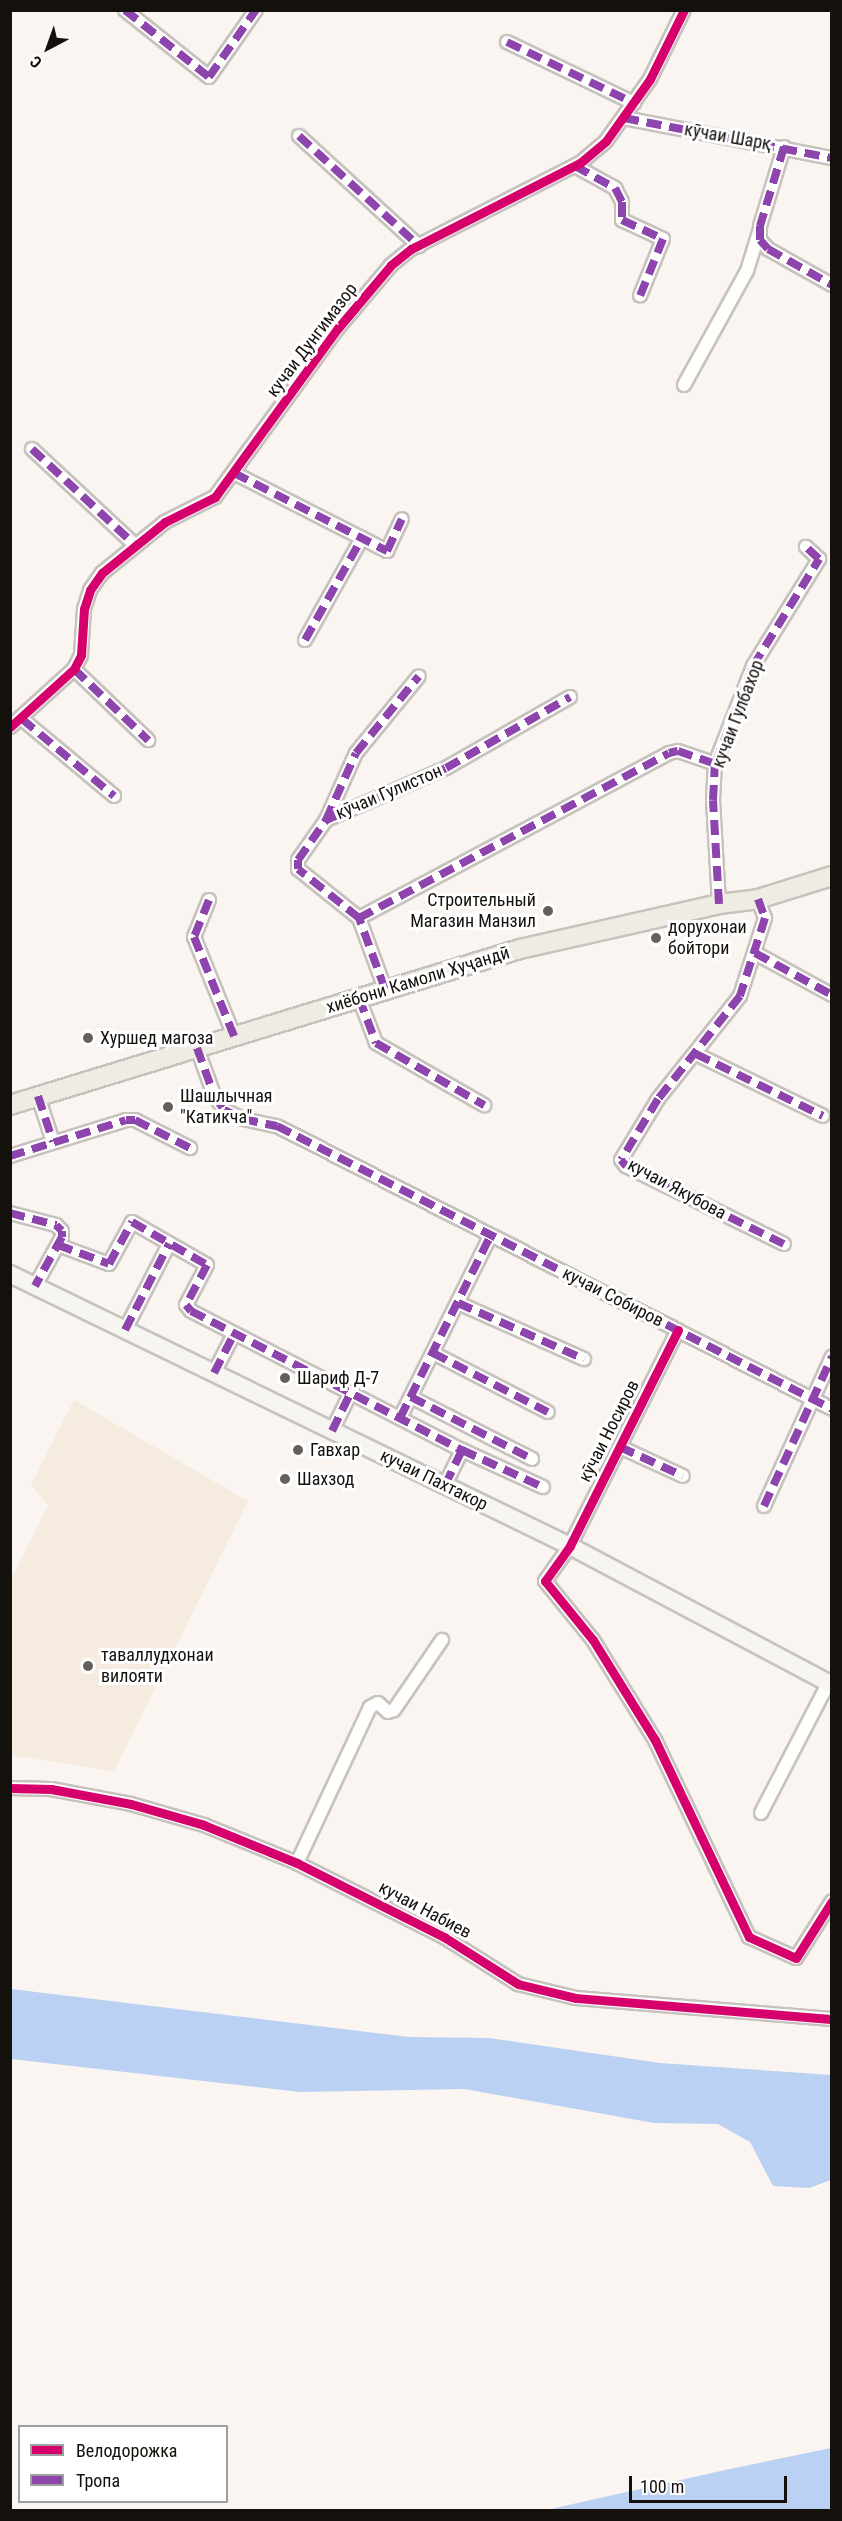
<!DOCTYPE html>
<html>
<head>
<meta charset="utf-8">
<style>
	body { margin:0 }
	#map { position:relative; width:842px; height:2521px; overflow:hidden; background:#faf5f0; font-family:"Roboto Condensed",sans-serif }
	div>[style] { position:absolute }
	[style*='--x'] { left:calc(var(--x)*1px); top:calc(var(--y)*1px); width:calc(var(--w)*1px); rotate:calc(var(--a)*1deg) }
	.built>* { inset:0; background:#f6ebdf }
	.water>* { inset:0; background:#bbd1f4 }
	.roads { filter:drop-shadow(2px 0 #c7c2be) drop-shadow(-2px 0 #c7c2be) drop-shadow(0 2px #c7c2be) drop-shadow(0 -2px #c7c2be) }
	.minor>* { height:12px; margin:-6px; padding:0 6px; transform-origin:6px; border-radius:6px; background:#fefefd }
	.secondary>* { height:16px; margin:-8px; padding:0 8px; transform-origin:8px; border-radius:8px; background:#f7f5f0 }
	.primary>* { height:18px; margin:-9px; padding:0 9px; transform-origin:9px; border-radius:9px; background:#efece3 }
	.quiet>* { height:8px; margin-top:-4px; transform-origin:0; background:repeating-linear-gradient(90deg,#8e44ad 0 15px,transparent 0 23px) }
	.cycleway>* { height:9px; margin:-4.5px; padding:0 4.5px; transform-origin:4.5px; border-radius:4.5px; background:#d6006c }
	.dots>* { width:16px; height:16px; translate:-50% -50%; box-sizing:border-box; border:3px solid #fff; border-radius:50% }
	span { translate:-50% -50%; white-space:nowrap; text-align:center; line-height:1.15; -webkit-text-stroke:6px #fff; paint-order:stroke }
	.street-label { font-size:18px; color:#14100c }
	.poi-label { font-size:18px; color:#14100c }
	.right { translate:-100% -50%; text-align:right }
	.left { translate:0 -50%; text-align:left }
	.frame { position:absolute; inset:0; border:12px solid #14100c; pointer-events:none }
	.legend { position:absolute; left:18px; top:2425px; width:210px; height:78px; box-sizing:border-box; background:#fff; border:2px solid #a19f9e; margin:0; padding:8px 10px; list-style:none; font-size:18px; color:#14100c }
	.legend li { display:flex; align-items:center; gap:12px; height:30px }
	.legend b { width:30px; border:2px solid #a19f9e }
	.north { position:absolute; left:18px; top:18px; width:60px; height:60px; -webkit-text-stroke:4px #fff; paint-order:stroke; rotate:221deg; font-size:16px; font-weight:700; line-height:24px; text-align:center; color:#14100c }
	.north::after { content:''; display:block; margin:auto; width:21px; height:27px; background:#14100c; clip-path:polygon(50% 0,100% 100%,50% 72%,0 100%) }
	.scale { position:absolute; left:629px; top:2476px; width:158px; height:27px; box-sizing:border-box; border:3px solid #14100c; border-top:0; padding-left:8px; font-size:18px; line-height:21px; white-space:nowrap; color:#14100c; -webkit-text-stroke:4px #fff; paint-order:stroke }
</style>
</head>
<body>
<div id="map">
	<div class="built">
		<div style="clip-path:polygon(74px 1400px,248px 1501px,114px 1771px,15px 1756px,11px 1752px,11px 1580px,48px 1505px,31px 1485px)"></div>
	</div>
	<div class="water">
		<div style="clip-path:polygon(11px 1989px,409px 2037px,489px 2038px,660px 2063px,831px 2075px,831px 2180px,809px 2188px,773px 2186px,750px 2142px,718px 2124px,654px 2123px,464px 2089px,300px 2092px,11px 2059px)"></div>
		<div style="clip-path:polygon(831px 2448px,831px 2510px,546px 2510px,725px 2470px)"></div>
	</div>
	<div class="roads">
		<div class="minor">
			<div style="--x:125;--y:10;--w:107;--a:38.6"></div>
			<div style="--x:209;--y:77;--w:82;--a:-55"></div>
			<div style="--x:507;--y:42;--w:141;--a:25.7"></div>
			<div style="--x:624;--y:118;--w:212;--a:10.9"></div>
			<div style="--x:299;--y:136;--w:163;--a:42.5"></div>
			<div style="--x:784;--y:147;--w:83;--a:106.9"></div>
			<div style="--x:760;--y:226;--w:14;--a:90"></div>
			<div style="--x:760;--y:240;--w:12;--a:48"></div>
			<div style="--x:768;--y:249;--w:73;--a:29.4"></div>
			<div style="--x:575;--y:166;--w:46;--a:28.8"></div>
			<div style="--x:615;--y:188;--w:16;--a:63"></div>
			<div style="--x:622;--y:202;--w:18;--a:90"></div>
			<div style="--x:622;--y:220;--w:45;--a:24.9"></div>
			<div style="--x:663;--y:239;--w:61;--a:112"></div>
			<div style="--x:684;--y:385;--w:130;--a:-61.1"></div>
			<div style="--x:747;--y:271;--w:41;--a:-72.9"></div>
			<div style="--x:32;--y:449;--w:139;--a:43"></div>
			<div style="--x:234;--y:473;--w:172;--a:27"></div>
			<div style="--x:387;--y:551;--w:35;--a:-65"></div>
			<div style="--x:305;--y:640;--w:117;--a:-60.8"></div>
			<div style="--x:74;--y:669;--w:103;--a:43.8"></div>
			<div style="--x:22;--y:719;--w:120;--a:39.9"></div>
			<div style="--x:10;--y:727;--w:86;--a:-42.2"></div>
			<div style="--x:74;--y:669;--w:16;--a:-63"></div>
			<div style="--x:81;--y:655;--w:46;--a:-86.3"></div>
			<div style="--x:84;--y:609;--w:20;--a:-72"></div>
			<div style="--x:90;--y:590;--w:21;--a:-55"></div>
			<div style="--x:102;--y:573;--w:81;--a:-39"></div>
			<div style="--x:165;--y:522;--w:56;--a:-26.6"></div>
			<div style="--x:215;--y:497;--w:209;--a:-54"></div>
			<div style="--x:338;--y:328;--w:82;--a:-49.9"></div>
			<div style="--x:391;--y:265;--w:26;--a:-39"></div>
			<div style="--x:411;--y:249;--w:190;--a:-27"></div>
			<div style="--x:580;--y:163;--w:34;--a:-40"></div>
			<div style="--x:606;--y:141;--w:76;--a:-54.6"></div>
			<div style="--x:650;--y:79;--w:77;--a:-63.8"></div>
			<div style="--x:326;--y:820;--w:73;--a:-65.9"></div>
			<div style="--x:356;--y:753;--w:99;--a:-50.7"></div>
			<div style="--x:758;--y:899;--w:20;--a:70"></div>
			<div style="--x:765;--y:918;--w:82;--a:107.8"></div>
			<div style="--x:740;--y:996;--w:132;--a:128.5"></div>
			<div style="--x:658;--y:1099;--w:71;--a:121.2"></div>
			<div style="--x:621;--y:1160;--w:8;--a:50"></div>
			<div style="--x:626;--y:1166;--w:176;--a:26.3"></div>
			<div style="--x:209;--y:900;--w:40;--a:112"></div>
			<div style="--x:194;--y:937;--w:107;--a:68"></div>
			<div style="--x:719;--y:904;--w:104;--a:-93.3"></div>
			<div style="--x:713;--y:800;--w:36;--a:-87"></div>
			<div style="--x:715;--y:764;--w:105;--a:-68.8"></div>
			<div style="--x:753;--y:666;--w:126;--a:-58.3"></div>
			<div style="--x:819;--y:559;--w:18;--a:-137"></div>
			<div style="--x:359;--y:918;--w:78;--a:-141.2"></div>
			<div style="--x:298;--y:869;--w:9;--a:-90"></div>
			<div style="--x:298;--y:860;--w:49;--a:-55"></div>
			<div style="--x:326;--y:820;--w:131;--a:-23.4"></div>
			<div style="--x:446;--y:768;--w:143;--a:-29.8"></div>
			<div style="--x:755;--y:953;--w:88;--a:28.6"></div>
			<div style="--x:385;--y:989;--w:76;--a:-110.1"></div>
			<div style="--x:359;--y:918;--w:351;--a:-28"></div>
			<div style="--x:669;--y:753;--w:9;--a:-13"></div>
			<div style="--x:678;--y:751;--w:39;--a:19"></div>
			<div style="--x:359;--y:998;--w:48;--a:69.3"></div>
			<div style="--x:376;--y:1043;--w:125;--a:29.9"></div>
			<div style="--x:197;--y:1048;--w:50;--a:70.1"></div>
			<div style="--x:214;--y:1095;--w:18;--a:56"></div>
			<div style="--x:224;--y:1110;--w:21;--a:25"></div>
			<div style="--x:243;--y:1119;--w:35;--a:12"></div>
			<div style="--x:277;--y:1126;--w:623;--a:27.02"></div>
			<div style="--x:696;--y:1054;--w:141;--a:26"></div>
			<div style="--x:38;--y:1096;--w:48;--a:71.9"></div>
			<div style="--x:10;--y:1156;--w:121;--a:-17.2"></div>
			<div style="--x:126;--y:1120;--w:9;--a:0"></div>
			<div style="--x:135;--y:1120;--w:62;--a:27"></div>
			<div style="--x:10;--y:1213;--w:48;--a:14.6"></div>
			<div style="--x:56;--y:1225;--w:8;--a:45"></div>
			<div style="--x:62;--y:1231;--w:6;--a:90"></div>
			<div style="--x:62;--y:1237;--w:56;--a:118.9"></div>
			<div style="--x:58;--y:1245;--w:54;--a:20.4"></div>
			<div style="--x:109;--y:1264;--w:48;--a:-61.3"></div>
			<div style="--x:132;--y:1222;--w:86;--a:29.8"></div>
			<div style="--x:207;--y:1265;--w:45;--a:117.7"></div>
			<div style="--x:186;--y:1305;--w:8;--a:50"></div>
			<div style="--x:191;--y:1311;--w:305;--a:27.2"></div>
			<div style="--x:462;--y:1450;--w:89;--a:24.6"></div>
			<div style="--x:458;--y:1303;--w:138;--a:24"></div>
			<div style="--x:125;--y:1330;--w:97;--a:-62.9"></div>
			<div style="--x:678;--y:1330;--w:241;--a:116.6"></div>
			<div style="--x:570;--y:1546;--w:43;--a:125.5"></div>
			<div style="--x:545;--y:1581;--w:76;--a:50.9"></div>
			<div style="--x:593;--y:1640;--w:118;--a:58.2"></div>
			<div style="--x:655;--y:1740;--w:218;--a:64.5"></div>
			<div style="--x:749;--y:1937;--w:51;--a:24.1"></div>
			<div style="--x:796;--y:1958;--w:67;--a:-57.7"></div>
			<div style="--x:433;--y:1353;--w:129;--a:27.2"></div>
			<div style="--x:214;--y:1373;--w:44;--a:-62.9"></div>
			<div style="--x:411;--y:1397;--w:136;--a:27.1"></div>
			<div style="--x:400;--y:1418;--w:204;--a:-63.6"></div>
			<div style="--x:332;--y:1431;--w:43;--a:-64"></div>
			<div style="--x:620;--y:1447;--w:69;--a:24.7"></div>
			<div style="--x:445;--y:1485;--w:39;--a:-64"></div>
			<div style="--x:764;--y:1506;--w:164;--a:-65.5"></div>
			<div style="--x:10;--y:1788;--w:41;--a:1.4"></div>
			<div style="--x:51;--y:1789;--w:81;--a:10.6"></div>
			<div style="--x:131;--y:1804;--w:76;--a:16"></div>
			<div style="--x:204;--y:1825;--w:100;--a:22.2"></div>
			<div style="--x:297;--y:1863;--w:165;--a:26.7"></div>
			<div style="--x:444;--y:1937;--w:88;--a:32.4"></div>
			<div style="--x:518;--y:1984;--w:60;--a:13.6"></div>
			<div style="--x:576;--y:1998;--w:257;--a:4.7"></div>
			<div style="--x:761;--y:1813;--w:145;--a:-62.6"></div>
			<div style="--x:297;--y:1863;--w:172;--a:-64.9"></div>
			<div style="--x:370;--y:1707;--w:9;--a:-27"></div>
			<div style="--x:378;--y:1703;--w:13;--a:42"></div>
			<div style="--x:388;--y:1712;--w:6;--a:-18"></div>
			<div style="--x:394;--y:1710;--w:85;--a:-55.6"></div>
		</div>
		<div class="secondary">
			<div style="--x:10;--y:1274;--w:623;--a:25.91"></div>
			<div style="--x:570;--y:1546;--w:297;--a:27.9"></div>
		</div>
		<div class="primary">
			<div style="--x:10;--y:1105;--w:533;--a:-17.01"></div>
			<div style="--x:520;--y:949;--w:204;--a:-12.7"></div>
			<div style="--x:719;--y:904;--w:39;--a:-7"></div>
			<div style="--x:758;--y:899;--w:77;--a:-17.3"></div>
		</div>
	</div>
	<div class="quiet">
		<div style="--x:125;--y:10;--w:107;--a:38.6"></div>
		<div style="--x:209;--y:77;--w:82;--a:-55"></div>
		<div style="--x:507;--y:42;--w:141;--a:25.7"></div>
		<div style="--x:624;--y:118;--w:212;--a:10.9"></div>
		<div style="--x:299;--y:136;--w:163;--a:42.5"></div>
		<div style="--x:784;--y:147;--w:83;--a:106.9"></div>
		<div style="--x:760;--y:226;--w:14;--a:90"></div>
		<div style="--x:760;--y:240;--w:12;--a:48"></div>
		<div style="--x:768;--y:249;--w:73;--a:29.4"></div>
		<div style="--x:575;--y:166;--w:46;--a:28.8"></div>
		<div style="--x:615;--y:188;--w:16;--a:63"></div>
		<div style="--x:622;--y:202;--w:18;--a:90"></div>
		<div style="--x:622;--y:220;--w:45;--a:24.9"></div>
		<div style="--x:663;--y:239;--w:61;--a:112"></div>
		<div style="--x:32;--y:449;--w:139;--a:43"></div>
		<div style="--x:234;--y:473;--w:172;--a:27"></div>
		<div style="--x:387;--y:551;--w:35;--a:-65"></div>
		<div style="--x:305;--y:640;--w:117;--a:-60.8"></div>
		<div style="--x:74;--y:669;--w:103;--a:43.8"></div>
		<div style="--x:22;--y:719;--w:120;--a:39.9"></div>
		<div style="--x:326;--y:820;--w:73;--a:-65.9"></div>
		<div style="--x:356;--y:753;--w:99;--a:-50.7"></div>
		<div style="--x:758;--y:899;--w:20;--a:70"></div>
		<div style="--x:765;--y:918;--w:82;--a:107.8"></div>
		<div style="--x:740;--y:996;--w:132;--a:128.5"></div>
		<div style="--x:658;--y:1099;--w:71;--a:121.2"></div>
		<div style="--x:621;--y:1160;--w:8;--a:50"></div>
		<div style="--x:626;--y:1166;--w:176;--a:26.3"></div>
		<div style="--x:209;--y:900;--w:40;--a:112"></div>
		<div style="--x:194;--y:937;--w:107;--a:68"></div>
		<div style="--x:719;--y:904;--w:104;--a:-93.3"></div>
		<div style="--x:713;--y:800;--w:36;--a:-87"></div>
		<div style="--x:715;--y:764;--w:105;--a:-68.8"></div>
		<div style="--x:753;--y:666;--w:126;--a:-58.3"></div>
		<div style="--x:819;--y:559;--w:18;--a:-137"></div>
		<div style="--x:359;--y:918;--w:78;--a:-141.2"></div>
		<div style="--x:298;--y:869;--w:9;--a:-90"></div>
		<div style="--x:298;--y:860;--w:49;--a:-55"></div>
		<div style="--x:326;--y:820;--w:131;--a:-23.4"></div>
		<div style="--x:446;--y:768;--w:143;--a:-29.8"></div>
		<div style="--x:755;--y:953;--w:88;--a:28.6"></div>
		<div style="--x:385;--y:989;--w:76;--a:-110.1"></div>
		<div style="--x:359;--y:918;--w:351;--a:-28"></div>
		<div style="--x:669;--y:753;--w:9;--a:-13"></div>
		<div style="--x:678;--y:751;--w:39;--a:19"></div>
		<div style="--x:359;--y:998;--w:48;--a:69.3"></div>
		<div style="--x:376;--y:1043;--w:125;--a:29.9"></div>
		<div style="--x:197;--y:1048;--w:50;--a:70.1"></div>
		<div style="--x:214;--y:1095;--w:18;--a:56"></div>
		<div style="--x:224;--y:1110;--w:21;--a:25"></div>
		<div style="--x:243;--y:1119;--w:35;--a:12"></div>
		<div style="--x:277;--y:1126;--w:623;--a:27.02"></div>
		<div style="--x:696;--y:1054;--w:141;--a:26"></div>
		<div style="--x:38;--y:1096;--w:48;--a:71.9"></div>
		<div style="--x:10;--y:1156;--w:121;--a:-17.2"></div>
		<div style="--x:126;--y:1120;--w:9;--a:0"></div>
		<div style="--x:135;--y:1120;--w:62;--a:27"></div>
		<div style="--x:10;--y:1213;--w:48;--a:14.6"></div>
		<div style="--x:56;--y:1225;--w:8;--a:45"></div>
		<div style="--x:62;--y:1231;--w:6;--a:90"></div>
		<div style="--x:62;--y:1237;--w:56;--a:118.9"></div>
		<div style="--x:58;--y:1245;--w:54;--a:20.4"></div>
		<div style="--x:109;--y:1264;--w:48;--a:-61.3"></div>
		<div style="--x:132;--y:1222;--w:86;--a:29.8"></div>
		<div style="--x:207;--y:1265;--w:45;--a:117.7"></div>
		<div style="--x:186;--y:1305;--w:8;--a:50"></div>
		<div style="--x:191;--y:1311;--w:305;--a:27.2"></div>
		<div style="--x:462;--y:1450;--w:89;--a:24.6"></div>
		<div style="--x:458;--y:1303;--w:138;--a:24"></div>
		<div style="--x:125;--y:1330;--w:97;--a:-62.9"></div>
		<div style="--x:433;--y:1353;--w:129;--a:27.2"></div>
		<div style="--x:214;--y:1373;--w:44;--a:-62.9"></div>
		<div style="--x:411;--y:1397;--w:136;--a:27.1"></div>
		<div style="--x:400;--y:1418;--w:204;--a:-63.6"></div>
		<div style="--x:332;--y:1431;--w:43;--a:-64"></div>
		<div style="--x:620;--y:1447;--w:69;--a:24.7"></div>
		<div style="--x:445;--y:1485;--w:39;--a:-64"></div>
		<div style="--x:764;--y:1506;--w:164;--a:-65.5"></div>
	</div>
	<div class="cycleway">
		<div style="--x:10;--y:727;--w:86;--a:-42.2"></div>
		<div style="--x:74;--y:669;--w:16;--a:-63"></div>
		<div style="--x:81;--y:655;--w:46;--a:-86.3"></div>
		<div style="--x:84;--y:609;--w:20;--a:-72"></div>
		<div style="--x:90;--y:590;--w:21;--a:-55"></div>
		<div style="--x:102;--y:573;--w:81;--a:-39"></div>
		<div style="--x:165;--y:522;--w:56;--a:-26.6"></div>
		<div style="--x:215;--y:497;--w:209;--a:-54"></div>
		<div style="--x:338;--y:328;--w:82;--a:-49.9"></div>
		<div style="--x:391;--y:265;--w:26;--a:-39"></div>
		<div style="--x:411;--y:249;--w:190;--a:-27"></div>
		<div style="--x:580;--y:163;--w:34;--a:-40"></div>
		<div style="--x:606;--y:141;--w:76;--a:-54.6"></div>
		<div style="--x:650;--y:79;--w:77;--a:-63.8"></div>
		<div style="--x:678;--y:1330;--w:241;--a:116.6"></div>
		<div style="--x:570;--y:1546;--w:43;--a:125.5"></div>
		<div style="--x:545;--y:1581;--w:76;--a:50.9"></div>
		<div style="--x:593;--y:1640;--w:118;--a:58.2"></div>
		<div style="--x:655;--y:1740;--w:218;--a:64.5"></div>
		<div style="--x:749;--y:1937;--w:51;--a:24.1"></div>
		<div style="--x:796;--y:1958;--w:67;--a:-57.7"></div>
		<div style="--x:10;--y:1788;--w:41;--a:1.4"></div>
		<div style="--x:51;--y:1789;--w:81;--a:10.6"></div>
		<div style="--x:131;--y:1804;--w:76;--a:16"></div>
		<div style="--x:204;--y:1825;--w:100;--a:22.2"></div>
		<div style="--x:297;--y:1863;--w:165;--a:26.7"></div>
		<div style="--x:444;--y:1937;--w:88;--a:32.4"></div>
		<div style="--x:518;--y:1984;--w:60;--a:13.6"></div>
		<div style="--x:576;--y:1998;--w:257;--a:4.7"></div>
	</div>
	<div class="dots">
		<div style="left:548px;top:911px;background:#64605c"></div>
		<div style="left:656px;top:938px;background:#64605c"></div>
		<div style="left:88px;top:1038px;background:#64605c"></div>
		<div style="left:168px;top:1107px;background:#64605c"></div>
		<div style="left:285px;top:1378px;background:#64605c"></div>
		<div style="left:298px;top:1450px;background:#64605c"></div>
		<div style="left:285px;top:1479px;background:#64605c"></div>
		<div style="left:88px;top:1666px;background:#64605c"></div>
	</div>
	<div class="street-label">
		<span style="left:728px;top:137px;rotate:10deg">кӯчаи Шарқ</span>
		<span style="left:312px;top:340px;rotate:-53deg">кучаи Дунгимазор</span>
		<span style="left:738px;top:714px;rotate:-69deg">кучаи Гулбахор</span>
		<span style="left:389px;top:792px;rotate:-23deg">кӯчаи Гулистон</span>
		<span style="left:418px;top:980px;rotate:-17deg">хиёбони Камоли Хуҷандӣ</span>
		<span style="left:677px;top:1189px;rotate:28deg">кучаи Якубова</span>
		<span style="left:613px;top:1297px;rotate:27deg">кучаи Собиров</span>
		<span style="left:609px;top:1431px;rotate:-63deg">кӯчаи Носиров</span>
		<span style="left:434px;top:1480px;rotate:26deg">кучаи Пахтакор</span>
		<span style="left:425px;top:1910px;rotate:28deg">кучаи Набиев</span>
	</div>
	<div class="poi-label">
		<span class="right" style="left:536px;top:911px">Строительный<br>Магазин Манзил</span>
		<span class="left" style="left:668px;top:938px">дорухонаи<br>бойтори</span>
		<span class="left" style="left:100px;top:1038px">Хуршед магоза</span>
		<span class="left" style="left:180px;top:1107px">Шашлычная<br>"Катикча"</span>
		<span class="left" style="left:297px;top:1378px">Шариф Д-7</span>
		<span class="left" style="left:310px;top:1450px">Гавхар</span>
		<span class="left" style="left:297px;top:1479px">Шахзод</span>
		<span class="left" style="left:101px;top:1666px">таваллудхонаи<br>вилояти</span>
	</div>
	<div class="frame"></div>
	<ul class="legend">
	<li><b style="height:8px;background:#d6006c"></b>Велодорожка</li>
	<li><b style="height:8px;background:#8e44ad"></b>Тропа</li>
	</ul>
	<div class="north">С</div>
	<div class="scale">100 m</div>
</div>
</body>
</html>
